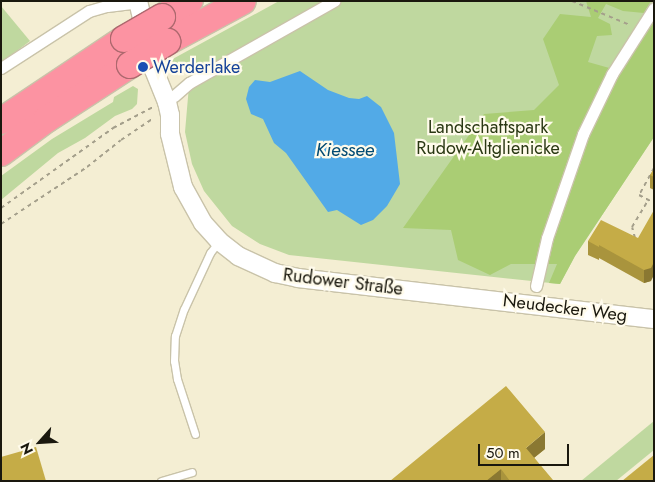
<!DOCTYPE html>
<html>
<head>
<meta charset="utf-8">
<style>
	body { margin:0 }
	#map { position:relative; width:655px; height:482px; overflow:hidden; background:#f4eed3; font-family:Jost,sans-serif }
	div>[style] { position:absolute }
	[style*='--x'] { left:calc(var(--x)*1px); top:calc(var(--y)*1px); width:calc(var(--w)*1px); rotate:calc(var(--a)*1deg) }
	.green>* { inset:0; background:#bfd89f }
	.forest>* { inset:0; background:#aacd74 }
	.water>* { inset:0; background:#52aae7 }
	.path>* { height:2px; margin-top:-1px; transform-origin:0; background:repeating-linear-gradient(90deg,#a49f8b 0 4px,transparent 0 8px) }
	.roads { filter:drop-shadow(1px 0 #c9c3a9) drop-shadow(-1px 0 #c9c3a9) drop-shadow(0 1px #c9c3a9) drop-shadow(0 -1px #c9c3a9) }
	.service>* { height:7px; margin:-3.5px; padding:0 3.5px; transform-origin:3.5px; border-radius:3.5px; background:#fff }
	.pedestrian>* { height:11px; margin:-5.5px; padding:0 5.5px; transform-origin:5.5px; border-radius:5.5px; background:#fff }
	.tertiary>* { height:18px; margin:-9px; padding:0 9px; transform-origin:9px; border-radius:9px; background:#fff }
	.motorway>* { height:26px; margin:-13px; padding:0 13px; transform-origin:13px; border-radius:13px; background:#fc93a2 }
	.bridges { filter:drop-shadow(1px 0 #ad686e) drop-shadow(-1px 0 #ad686e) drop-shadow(0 1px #ad686e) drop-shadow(0 -1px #ad686e) }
	.motorway-bridge>* { height:26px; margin:-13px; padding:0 13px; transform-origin:13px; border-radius:13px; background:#fc93a2 }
	.wall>* { inset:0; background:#a9943d }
	.shaded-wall>* { inset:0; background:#8a7832 }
	.building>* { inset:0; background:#c5ac47 }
	.dots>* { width:14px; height:14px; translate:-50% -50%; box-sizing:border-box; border:2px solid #fffbeb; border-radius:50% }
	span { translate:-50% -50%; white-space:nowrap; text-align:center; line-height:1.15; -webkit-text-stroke:4.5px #fffbeb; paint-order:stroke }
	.transit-label { font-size:18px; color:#164399 }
	.left { translate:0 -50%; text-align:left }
	.park-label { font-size:18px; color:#2a3813 }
	.street-label { font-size:18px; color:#1a180e }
	.water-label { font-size:19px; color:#034b73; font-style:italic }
	.frame { position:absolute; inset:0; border:2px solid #1a180e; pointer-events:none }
	.north { position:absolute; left:15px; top:417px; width:50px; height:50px; -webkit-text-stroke:4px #fffbeb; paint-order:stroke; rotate:244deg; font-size:14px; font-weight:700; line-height:20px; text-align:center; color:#1a180e }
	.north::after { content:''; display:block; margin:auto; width:18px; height:22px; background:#1a180e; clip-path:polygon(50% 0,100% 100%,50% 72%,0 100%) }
	.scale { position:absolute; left:478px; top:444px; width:91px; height:22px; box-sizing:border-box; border:2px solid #1a180e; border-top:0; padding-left:6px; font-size:15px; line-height:18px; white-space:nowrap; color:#1a180e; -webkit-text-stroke:4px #fffbeb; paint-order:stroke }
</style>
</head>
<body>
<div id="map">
	<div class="green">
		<div style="clip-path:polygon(279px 1px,654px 1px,654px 137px,575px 256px,560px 284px,289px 255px,260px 244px,232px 226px,204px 191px,192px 164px,185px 132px,190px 74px,169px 61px)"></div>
		<div style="clip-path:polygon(1px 6px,30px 41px,1px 63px)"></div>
		<div style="clip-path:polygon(133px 86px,138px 89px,137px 104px,132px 109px,115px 116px,85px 138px,58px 153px,1px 200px,1px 176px,52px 139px,113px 102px,114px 97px)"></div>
		<div style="clip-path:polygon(654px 421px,654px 450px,616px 481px,581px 481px)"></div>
	</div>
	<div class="forest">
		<div style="clip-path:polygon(586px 1px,651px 1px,644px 13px,623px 11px,606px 4px,598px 18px,610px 24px,612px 35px,597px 36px,588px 62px,620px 71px,654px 19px,654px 137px,575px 256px,560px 284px,549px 283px,557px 264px,511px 264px,490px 275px,458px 260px,451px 230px,403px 228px,484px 114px,534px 110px,559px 85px,543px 39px,560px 14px,591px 17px)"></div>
	</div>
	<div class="water">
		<div style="clip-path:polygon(300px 71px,328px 90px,349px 98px,359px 99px,367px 96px,381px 107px,394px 133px,400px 184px,387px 206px,373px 220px,361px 225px,337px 210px,328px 212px,286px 153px,274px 143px,263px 119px,251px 114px,246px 99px,249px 87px,255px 80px,270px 82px)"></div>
	</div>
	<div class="path">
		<div style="--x:572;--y:1;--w:63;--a:22.5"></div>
		<div style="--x:654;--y:168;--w:31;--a:119"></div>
		<div style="--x:639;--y:195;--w:17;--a:28"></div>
		<div style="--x:1;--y:208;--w:138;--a:-35.5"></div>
		<div style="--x:113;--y:128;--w:45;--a:-27.7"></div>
		<div style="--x:1;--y:224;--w:103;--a:-33.5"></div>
		<div style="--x:87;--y:167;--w:43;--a:-38.5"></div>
		<div style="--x:121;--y:140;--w:37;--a:-34"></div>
		<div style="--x:635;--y:238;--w:11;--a:-105"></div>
		<div style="--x:632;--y:227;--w:31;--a:-59"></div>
	</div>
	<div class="roads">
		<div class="service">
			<div style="--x:195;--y:434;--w:58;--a:-108.1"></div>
			<div style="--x:177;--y:379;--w:18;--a:-99"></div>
			<div style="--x:174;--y:361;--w:25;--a:-88"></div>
			<div style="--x:175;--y:336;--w:28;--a:-72"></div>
			<div style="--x:184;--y:309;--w:62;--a:-65.1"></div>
			<div style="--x:210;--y:253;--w:15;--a:-53"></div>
			<div style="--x:161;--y:481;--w:32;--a:-16"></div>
		</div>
		<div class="pedestrian">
			<div style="--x:1;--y:68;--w:105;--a:-32.9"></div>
			<div style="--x:89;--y:11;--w:19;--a:-16"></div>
			<div style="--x:107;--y:6;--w:31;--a:-7"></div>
			<div style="--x:174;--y:96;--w:20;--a:-41"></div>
			<div style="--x:189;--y:83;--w:167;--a:-29.5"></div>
			<div style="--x:536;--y:286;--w:49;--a:-77.1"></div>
			<div style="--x:547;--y:238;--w:110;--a:-70.9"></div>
			<div style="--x:583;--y:134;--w:67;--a:-64.2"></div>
			<div style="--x:612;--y:74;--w:78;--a:-57.5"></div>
		</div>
		<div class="tertiary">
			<div style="--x:138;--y:1;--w:71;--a:76.9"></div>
			<div style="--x:154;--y:70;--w:35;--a:68"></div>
			<div style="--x:167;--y:102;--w:13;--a:77"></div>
			<div style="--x:170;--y:115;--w:19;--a:90"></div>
			<div style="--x:170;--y:134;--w:55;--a:76.2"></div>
			<div style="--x:183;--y:187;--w:41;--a:60.9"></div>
			<div style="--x:203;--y:223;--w:24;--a:48"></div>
			<div style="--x:219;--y:241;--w:24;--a:38"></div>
			<div style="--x:238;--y:256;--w:41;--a:24.7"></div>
			<div style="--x:275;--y:273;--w:24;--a:12"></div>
			<div style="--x:298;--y:278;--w:358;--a:6.6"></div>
		</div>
		<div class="motorway">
			<div style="--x:162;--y:17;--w:32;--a:-30"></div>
			<div style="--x:167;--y:42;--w:86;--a:-28.3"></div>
			<div style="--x:1;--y:121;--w:148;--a:-33.7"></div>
			<div style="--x:1;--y:153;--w:57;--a:-36.5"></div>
			<div style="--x:47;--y:119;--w:99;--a:-33"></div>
		</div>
	</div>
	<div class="bridges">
		<div class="motorway-bridge">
			<div style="--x:124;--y:39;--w:44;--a:-30.1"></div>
			<div style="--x:130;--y:65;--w:44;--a:-31.9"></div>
		</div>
	</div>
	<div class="wall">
		<div style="clip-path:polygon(654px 169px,654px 190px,650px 188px,650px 175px)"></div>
		<div style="clip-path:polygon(638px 238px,651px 281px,644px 283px,599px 258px,599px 260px,588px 255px,588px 241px)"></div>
		<div style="clip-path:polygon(545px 449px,534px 458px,553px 481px,390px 481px)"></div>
	</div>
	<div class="shaded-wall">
		<div style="clip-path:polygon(654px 262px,654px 275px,651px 281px,644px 283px,644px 270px)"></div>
		<div style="clip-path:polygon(545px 432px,545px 449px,526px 464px,526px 448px)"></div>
		<div style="clip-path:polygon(501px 469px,501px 481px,486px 481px)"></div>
	</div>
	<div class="building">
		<div style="clip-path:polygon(654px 169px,654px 177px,650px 175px)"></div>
		<div style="clip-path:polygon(654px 210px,654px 262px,651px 268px,644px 270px,599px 245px,599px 247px,588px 241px,601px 220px,638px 238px)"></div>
		<div style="clip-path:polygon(506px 386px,545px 432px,526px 448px,553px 480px,510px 481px,501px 469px,486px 481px,390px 481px)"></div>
		<div style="clip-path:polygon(36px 447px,46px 481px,1px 481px,1px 457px)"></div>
		<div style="clip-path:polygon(654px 455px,654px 481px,622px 481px)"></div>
	</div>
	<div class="dots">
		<div style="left:143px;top:67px;background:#1a4fb4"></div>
	</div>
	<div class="transit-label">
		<span class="left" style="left:153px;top:67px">Werderlake</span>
	</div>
	<div class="park-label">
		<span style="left:488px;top:138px">Landschaftspark<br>Rudow-Altglienicke</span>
	</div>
	<div class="street-label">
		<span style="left:343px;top:282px;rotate:7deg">Rudower Straße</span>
		<span style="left:565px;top:308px;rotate:7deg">Neudecker Weg</span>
	</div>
	<div class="water-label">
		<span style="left:345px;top:150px">Kiessee</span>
	</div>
	<div class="frame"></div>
	<div class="north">N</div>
	<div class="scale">50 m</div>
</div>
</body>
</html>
